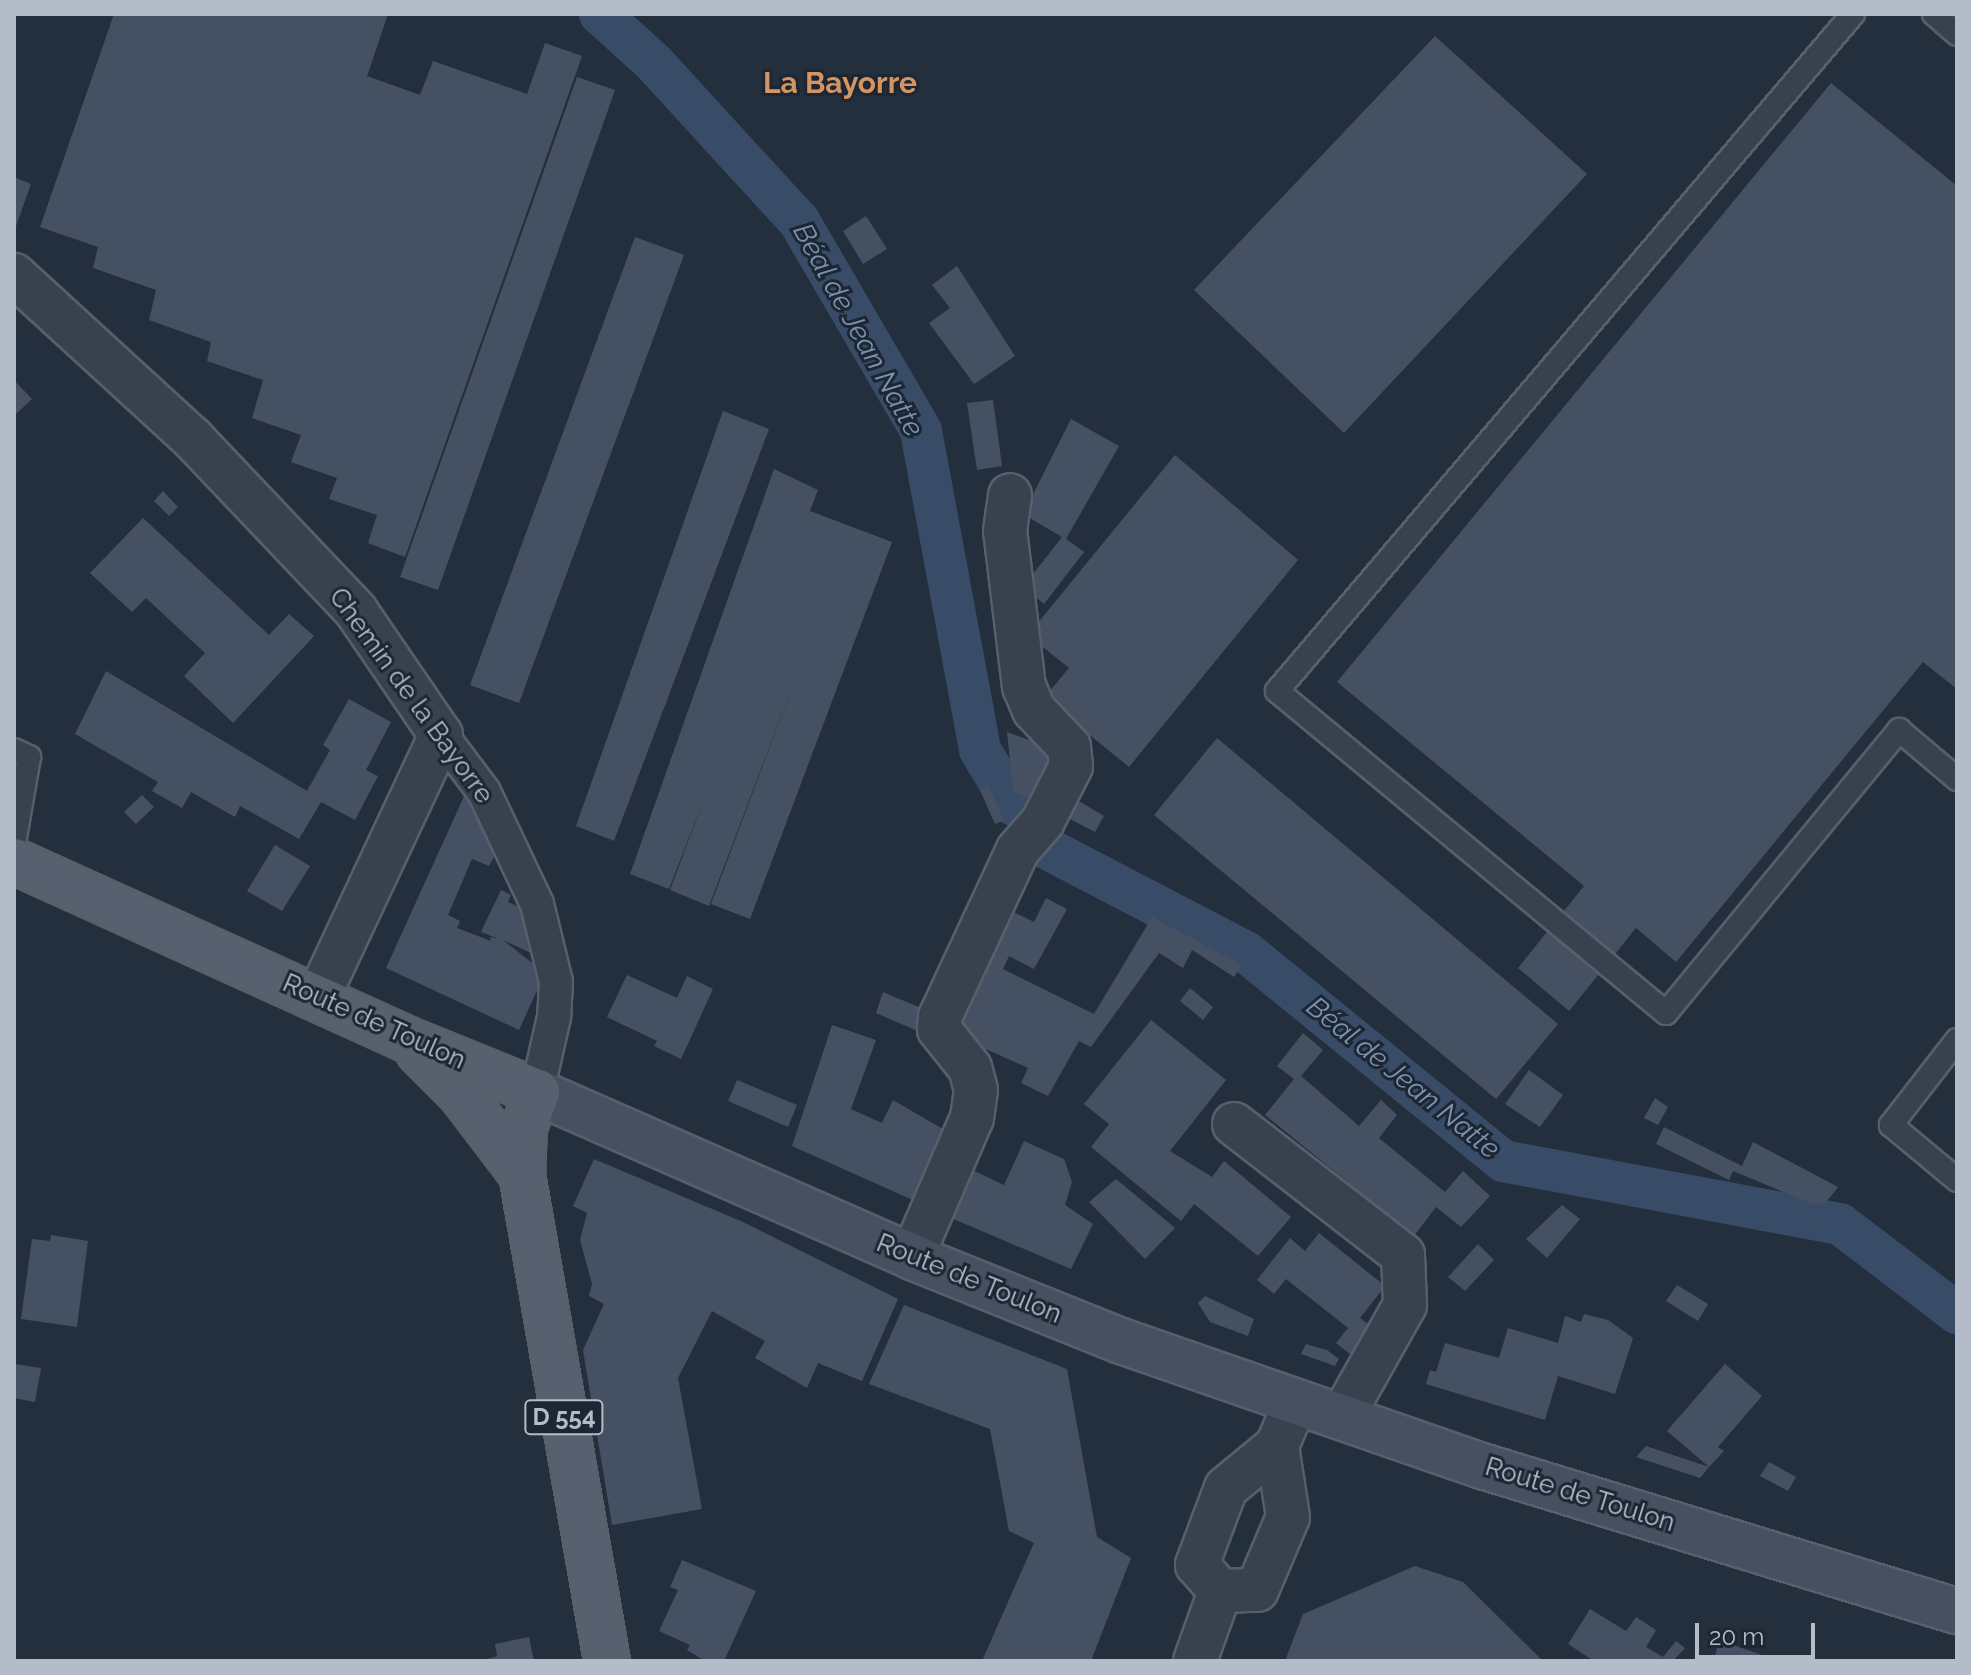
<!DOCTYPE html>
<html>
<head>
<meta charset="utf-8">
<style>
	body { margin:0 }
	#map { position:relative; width:1971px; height:1675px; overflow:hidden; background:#242f3e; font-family:Raleway,sans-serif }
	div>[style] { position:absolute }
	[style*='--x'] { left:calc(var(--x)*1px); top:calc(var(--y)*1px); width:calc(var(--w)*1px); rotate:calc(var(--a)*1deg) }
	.canal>* { height:42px; margin:-21px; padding:0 21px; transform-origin:21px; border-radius:21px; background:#394c67 }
	.building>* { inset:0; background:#455162 }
	.roads { filter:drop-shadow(2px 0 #565f6c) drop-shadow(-2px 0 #565f6c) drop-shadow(0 2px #565f6c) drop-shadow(0 -2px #565f6c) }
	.service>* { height:22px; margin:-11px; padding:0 11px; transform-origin:11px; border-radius:11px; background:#38414e }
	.pedestrian>* { height:32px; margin:-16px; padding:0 16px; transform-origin:16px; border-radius:16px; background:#38414e }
	.minor>* { height:42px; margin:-21px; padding:0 21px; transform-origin:21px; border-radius:21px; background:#38414e }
	.secondary>* { height:44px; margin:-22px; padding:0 22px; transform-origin:22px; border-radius:22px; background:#465061 }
	.primary>* { height:44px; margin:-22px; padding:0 22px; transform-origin:22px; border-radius:22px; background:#56606e }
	span { translate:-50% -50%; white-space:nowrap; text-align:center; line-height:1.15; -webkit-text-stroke:6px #1d2633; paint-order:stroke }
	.shield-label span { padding:2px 6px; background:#1d2633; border:2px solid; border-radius:6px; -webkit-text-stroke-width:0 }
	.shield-label { font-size:24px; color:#b4bcc9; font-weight:700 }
	.street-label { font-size:26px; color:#b4bcc9 }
	.water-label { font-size:28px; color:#7c92b1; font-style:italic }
	.quarter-label { font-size:30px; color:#d59563; font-weight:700 }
	.frame { position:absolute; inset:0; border:16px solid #b4bcc9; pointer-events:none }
	.scale { position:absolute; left:1695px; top:1623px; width:120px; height:36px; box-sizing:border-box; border:4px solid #b4bcc9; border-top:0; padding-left:10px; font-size:24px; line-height:28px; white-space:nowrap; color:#b4bcc9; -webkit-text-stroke:6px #1d2633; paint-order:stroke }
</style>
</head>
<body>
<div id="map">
	<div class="canal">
		<div style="--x:600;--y:14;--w:73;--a:42.2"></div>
		<div style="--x:654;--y:63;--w:214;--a:47.5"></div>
		<div style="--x:799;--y:221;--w:243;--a:59.8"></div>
		<div style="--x:921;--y:431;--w:324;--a:79.5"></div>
		<div style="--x:980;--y:750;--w:64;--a:59"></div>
		<div style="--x:1046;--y:848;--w:225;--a:27.5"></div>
		<div style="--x:1246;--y:952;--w:331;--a:39.1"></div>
		<div style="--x:1503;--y:1161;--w:343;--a:10.6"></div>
		<div style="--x:1840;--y:1224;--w:147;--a:37.3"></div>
	</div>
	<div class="building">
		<div style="clip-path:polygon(114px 14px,388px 14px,367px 76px,420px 95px,433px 61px,527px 94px,545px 43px,582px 56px,405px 557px,368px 543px,377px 515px,329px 499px,337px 478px,291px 462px,301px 435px,252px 418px,263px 380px,207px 361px,211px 342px,149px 320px,156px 290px,93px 268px,98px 247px,40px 227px)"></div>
		<div style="clip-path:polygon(1435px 36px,1587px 174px,1344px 433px,1194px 290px)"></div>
		<div style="clip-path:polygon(577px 77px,615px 90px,438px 590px,400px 577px)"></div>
		<div style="clip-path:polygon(1831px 83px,1957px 186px,1957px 689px,1923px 662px,1676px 962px,1636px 928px,1569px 1011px,1518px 968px,1584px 886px,1337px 682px)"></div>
		<div style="clip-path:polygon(14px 177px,31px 184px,14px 232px)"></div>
		<div style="clip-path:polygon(866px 216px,887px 249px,863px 264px,843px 231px)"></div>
		<div style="clip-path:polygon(635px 237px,684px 255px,519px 703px,470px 685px)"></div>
		<div style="clip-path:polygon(957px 266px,1015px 356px,974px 384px,929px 323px,950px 308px,932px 285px)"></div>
		<div style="clip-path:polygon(14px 380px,32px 399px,14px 416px)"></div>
		<div style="clip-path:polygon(993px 400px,1002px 466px,977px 470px,967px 403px)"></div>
		<div style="clip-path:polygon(723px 411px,769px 429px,614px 841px,576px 826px)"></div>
		<div style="clip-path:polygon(1071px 419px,1119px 446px,1066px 539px,1084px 552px,1044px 604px,1023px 587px,1062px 537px,1023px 514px)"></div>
		<div style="clip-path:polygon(1175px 455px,1298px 560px,1129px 767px,1044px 698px,1069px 668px,1028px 635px)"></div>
		<div style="clip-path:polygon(774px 469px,818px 490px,810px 511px,892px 542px,750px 919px,711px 904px,799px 669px,709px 906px,670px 890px,705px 796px,669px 889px,630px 874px)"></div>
		<div style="clip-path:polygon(163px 491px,178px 507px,169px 516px,154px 501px)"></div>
		<div style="clip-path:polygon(143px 518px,269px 635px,289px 614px,314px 636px,233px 723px,184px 676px,205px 653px,146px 598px,132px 612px,90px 573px)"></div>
		<div style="clip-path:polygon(106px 671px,307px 791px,330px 750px,323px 745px,349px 699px,391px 722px,366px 770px,378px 776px,355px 820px,321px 802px,299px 839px,240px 806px,235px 817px,191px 792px,182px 808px,152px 791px,158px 782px,75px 734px)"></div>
		<div style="clip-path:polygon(1007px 732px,1062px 752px,1039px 804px,1013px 791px)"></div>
		<div style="clip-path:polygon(1217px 738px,1558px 1024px,1496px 1099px,1154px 815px)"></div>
		<div style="clip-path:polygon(989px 787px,1004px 820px,995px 824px,980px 790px)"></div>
		<div style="clip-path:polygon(466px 792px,498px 850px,489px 866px,472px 859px,448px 915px,460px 921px,457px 928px,491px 941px,490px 937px,499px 939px,481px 932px,501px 890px,511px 895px,508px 902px,519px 907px,533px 954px,503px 940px,536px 966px,539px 986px,519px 1030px,386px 968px)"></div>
		<div style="clip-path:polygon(142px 795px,154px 807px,136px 824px,124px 812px)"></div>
		<div style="clip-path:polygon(1077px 800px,1104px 816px,1095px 832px,1068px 818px)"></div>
		<div style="clip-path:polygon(275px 845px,310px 866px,282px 911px,247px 891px)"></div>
		<div style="clip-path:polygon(1046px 898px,1067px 909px,1034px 969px,1009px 956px,1003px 969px,1094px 1014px,1152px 917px,1242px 965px,1234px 977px,1192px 950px,1183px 968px,1159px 953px,1091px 1047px,1079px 1041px,1048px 1096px,1021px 1083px,1028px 1068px,948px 1032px,1003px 907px,1034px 922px)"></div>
		<div style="clip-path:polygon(627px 975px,677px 998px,687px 976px,713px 989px,681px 1059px,654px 1046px,657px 1041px,607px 1017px)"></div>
		<div style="clip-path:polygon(1190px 988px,1213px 1007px,1203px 1020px,1180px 1001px)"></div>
		<div style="clip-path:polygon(883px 992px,928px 1011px,920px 1032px,876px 1013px)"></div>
		<div style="clip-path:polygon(1151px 1020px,1226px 1080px,1170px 1151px,1212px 1177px,1224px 1161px,1291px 1217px,1258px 1256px,1194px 1204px,1181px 1221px,1091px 1147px,1109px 1124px,1084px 1104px)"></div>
		<div style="clip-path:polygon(832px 1025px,876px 1040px,851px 1109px,882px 1123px,893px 1100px,953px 1135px,926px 1206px,792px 1146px)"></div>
		<div style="clip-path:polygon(1303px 1033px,1323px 1050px,1301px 1076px,1359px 1126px,1381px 1100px,1397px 1115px,1379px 1138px,1445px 1192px,1463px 1171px,1490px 1196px,1461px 1227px,1436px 1207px,1414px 1236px,1265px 1115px,1294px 1079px,1277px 1066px)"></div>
		<div style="clip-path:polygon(1529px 1070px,1563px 1095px,1540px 1127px,1505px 1104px)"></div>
		<div style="clip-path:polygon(737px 1080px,797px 1105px,788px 1127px,728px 1101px)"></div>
		<div style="clip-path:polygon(1655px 1098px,1668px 1107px,1658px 1125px,1644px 1118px)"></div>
		<div style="clip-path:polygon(1664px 1127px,1742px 1166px,1753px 1142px,1838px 1187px,1825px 1204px,1815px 1205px,1733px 1171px,1729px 1180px,1656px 1144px)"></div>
		<div style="clip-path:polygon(1024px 1141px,1064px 1159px,1072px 1182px,1065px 1205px,1093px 1224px,1071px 1269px,942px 1214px,964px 1166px,1004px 1185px)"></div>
		<div style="clip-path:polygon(594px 1159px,743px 1222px,898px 1299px,862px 1381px,818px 1363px,807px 1388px,755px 1358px,765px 1341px,712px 1311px,678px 1378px,702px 1509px,612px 1525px,583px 1350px,604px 1304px,589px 1296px,592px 1284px,580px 1240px,587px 1213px,573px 1206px)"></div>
		<div style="clip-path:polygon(1116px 1179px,1175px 1228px,1145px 1259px,1089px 1202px)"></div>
		<div style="clip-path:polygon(1562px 1205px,1580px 1219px,1547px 1258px,1526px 1239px)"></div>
		<div style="clip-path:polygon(1319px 1233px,1385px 1286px,1360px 1318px,1372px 1327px,1354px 1357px,1336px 1343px,1348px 1328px,1286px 1279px,1274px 1294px,1257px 1280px,1290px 1238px,1305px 1251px)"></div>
		<div style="clip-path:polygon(51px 1235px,88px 1241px,77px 1327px,21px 1319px,32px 1239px,50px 1241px)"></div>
		<div style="clip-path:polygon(1478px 1244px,1494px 1260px,1465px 1291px,1448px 1277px)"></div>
		<div style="clip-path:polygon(1677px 1285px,1708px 1304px,1698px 1321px,1666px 1301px)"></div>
		<div style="clip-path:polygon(1205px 1296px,1254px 1319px,1248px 1336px,1210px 1322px,1198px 1303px)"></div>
		<div style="clip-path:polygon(904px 1305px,1067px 1369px,1097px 1537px,1131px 1558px,1091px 1661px,982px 1661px,1034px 1543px,1009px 1531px,990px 1429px,869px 1384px)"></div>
		<div style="clip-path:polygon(1584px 1314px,1608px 1320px,1633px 1338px,1615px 1394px,1558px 1376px,1545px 1420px,1426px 1384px,1430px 1370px,1436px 1372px,1445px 1343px,1499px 1358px,1508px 1328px,1558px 1343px,1565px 1316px,1581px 1322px)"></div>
		<div style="clip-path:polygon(1306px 1344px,1327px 1350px,1339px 1359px,1335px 1366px,1301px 1354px)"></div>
		<div style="clip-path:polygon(15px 1364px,41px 1368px,35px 1402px,14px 1398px)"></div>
		<div style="clip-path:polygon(1725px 1364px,1762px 1396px,1718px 1447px,1724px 1451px,1709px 1467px,1667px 1431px)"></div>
		<div style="clip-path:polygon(1646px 1446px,1709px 1467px,1700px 1478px,1636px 1457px)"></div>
		<div style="clip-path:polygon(1769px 1462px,1796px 1477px,1788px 1491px,1760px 1476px)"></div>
		<div style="clip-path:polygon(682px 1560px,756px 1591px,724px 1661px,705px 1661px,687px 1650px,690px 1645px,659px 1631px,678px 1590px,670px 1587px)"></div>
		<div style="clip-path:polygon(1415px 1566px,1463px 1582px,1543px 1661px,1285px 1661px,1303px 1614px)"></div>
		<div style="clip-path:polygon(1590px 1609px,1626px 1631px,1636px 1617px,1656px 1630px,1646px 1647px,1663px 1657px,1676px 1641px,1685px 1648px,1673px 1661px,1594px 1661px,1568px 1644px)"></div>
		<div style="clip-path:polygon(529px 1637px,534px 1661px,480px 1661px,497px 1656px,495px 1644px)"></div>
		<div style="clip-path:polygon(1719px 1640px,1779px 1661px,1714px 1661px)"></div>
	</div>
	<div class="roads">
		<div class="service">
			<div style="--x:1853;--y:14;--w:889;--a:130.39"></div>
			<div style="--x:1277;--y:691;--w:505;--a:39.62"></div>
			<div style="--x:1666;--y:1013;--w:367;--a:-50.5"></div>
			<div style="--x:1899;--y:730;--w:76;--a:40.2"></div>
			<div style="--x:1934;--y:14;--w:30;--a:41"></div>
			<div style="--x:14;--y:750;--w:17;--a:25"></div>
			<div style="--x:29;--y:757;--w:88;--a:99.8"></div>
			<div style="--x:1957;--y:1040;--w:108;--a:127.8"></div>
			<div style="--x:1891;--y:1125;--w:86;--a:39.8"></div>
		</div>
		<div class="pedestrian">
			<div style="--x:441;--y:735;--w:71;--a:53"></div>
			<div style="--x:484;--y:792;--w:124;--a:64.7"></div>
			<div style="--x:537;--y:904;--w:80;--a:76.3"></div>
			<div style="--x:556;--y:982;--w:35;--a:93"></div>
			<div style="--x:554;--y:1017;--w:77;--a:102.8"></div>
		</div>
		<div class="minor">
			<div style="--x:14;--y:275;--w:243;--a:42.5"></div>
			<div style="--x:193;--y:439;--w:237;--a:46.5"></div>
			<div style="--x:356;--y:611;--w:150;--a:55.6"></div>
			<div style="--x:441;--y:735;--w:289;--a:115.1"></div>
			<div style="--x:1234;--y:1124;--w:214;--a:37.8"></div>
			<div style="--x:1403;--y:1255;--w:50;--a:87.7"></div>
			<div style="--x:1405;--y:1305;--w:129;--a:119.4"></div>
			<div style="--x:912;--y:1257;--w:151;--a:-66.7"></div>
			<div style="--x:972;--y:1118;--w:28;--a:-82"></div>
			<div style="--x:976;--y:1090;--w:23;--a:-105"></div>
			<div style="--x:970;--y:1068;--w:50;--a:-128.5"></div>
			<div style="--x:939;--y:1029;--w:12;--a:-85"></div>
			<div style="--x:940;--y:1017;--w:184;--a:-65"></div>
			<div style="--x:1018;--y:850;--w:38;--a:-49"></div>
			<div style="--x:1043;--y:821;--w:62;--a:-63"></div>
			<div style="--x:1071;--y:766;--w:19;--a:-96"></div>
			<div style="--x:1069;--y:747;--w:51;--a:-133.4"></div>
			<div style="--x:1034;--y:710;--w:25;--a:-113"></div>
			<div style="--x:1024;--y:687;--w:157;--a:-96.9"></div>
			<div style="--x:1005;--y:531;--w:36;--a:-82"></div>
			<div style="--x:1220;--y:1591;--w:35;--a:-131"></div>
			<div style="--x:1197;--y:1565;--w:82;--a:-69.4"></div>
			<div style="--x:1226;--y:1488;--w:66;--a:-39.5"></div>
			<div style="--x:1277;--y:1446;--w:49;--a:-67.1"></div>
			<div style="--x:1220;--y:1591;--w:37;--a:-2"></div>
			<div style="--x:1257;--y:1590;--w:79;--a:-67"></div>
			<div style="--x:1288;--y:1517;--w:72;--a:-98.8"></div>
			<div style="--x:1195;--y:1661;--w:74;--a:-70.3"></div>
		</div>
		<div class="secondary">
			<div style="--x:537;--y:1092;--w:410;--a:23.7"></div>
			<div style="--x:912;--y:1257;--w:225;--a:21.9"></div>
			<div style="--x:1121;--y:1341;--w:382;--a:19.1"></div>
			<div style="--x:1482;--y:1466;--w:497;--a:17"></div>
		</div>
		<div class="primary">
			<div style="--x:14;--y:861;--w:431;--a:24.4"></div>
			<div style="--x:406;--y:1039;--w:141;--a:22"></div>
			<div style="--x:537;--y:1092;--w:37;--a:110"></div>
			<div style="--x:524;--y:1127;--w:47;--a:92.4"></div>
			<div style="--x:522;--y:1174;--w:494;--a:80.1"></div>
			<div style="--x:419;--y:1052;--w:59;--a:45"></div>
			<div style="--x:461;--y:1094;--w:101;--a:52.7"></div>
		</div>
	</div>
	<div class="shield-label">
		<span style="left:564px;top:1417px">D 554</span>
	</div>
	<div class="street-label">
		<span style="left:411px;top:696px;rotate:54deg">Chemin de la Bayorre</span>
		<span style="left:374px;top:1022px;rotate:24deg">Route de Toulon</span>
		<span style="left:969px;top:1279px;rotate:22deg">Route de Toulon</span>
		<span style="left:1580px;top:1495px;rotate:17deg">Route de Toulon</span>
	</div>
	<div class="water-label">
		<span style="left:858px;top:330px;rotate:61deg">Béal de Jean Natte</span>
		<span style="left:1403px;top:1078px;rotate:39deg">Béal de Jean Natte</span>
	</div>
	<div class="quarter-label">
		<span style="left:840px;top:83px">La Bayorre</span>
	</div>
	<div class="frame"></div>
	<div class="scale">20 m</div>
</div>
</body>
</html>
